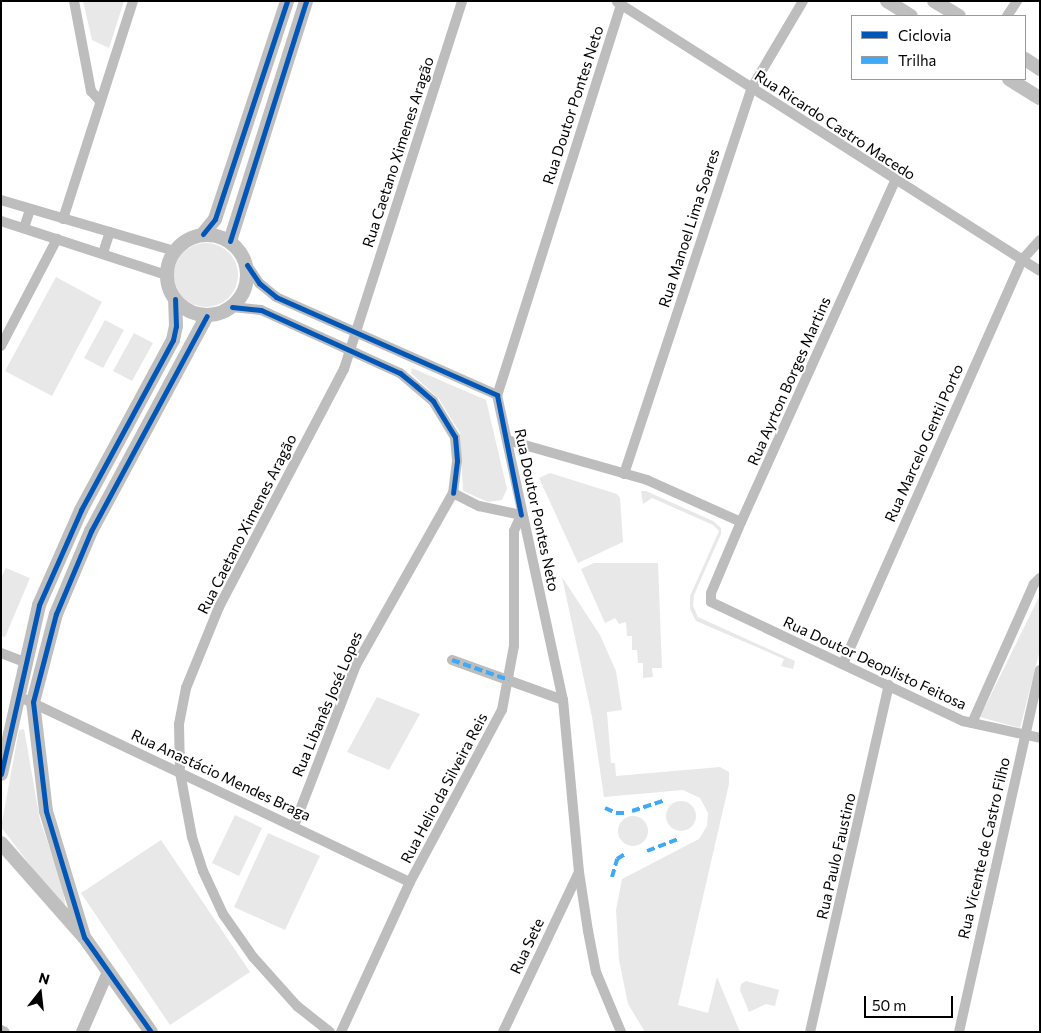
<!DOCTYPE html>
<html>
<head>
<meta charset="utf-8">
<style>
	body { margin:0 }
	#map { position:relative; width:1041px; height:1033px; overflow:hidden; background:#fff; font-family:Commissioner,sans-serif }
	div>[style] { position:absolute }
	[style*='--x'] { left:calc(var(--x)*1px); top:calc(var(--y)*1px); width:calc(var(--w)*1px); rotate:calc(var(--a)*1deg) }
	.green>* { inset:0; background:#e8e8e8 }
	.round { border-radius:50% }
	.minor>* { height:10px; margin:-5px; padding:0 5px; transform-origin:5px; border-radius:5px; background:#bdbdbd }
	.tertiary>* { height:12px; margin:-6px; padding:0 6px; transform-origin:6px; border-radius:6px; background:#bdbdbd }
	.secondary>* { height:14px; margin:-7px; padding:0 7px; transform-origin:7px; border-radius:7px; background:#bfbfbf }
	.secondary>.ring { margin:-7px; padding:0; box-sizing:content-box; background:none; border:14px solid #bfbfbf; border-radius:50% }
	.quiet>* { height:4px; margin-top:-2px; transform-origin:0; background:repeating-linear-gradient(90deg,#3fa9f5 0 8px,transparent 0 12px) }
	.cycleway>* { height:5px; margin:-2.5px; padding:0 2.5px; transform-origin:2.5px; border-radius:2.5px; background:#0057b8 }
	span { translate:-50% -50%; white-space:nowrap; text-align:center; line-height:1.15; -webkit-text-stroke:4px #fff; paint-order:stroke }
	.street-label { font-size:15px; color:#000 }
	.frame { position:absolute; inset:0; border:2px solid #000; pointer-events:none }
	.legend { position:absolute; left:851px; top:15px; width:175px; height:65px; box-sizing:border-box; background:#fff; border:1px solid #999; margin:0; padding:6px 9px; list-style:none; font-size:15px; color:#000 }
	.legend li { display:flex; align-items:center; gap:10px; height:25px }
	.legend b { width:25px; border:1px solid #999 }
	.north { position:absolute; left:15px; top:968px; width:50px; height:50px; -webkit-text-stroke:4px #fff; paint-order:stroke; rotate:16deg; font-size:14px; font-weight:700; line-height:20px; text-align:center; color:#000 }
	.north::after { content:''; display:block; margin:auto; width:18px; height:22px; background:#000; clip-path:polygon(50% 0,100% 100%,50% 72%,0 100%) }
	.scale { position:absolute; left:864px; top:996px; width:89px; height:22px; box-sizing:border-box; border:2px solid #000; border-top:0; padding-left:6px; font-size:15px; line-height:18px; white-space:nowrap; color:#000; -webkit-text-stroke:4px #fff; paint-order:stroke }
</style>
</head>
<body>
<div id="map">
	<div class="green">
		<div style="clip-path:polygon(83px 1px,124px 1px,109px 48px,92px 40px)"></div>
		<div class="round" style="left:174px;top:243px;width:64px;height:64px"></div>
		<div style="clip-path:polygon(56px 277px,102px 302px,52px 396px,5px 371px)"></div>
		<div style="clip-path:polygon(105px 320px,124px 330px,103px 368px,84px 358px)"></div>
		<div style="clip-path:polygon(134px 333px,153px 343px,132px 381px,113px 371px)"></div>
		<div style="clip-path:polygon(412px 368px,486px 400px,507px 489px,502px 500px,488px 502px,463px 491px,460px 433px,439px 399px,411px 373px)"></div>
		<div style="clip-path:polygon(550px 473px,617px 494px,620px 498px,623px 542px,578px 563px,539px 478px)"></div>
		<div style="clip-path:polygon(641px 491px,646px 491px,713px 521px,721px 528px,721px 534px,694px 595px,693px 606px,698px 617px,795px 661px,793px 669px,781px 666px,784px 659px,696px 621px,690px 609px,690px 596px,719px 531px,713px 525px,652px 498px,643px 504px)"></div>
		<div style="clip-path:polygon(594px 563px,658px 563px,662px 668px,652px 668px,653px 677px,643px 678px,643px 663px,638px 663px,637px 650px,632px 650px,632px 636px,627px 636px,626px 622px,619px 624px,615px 618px,605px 623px,581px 569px)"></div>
		<div style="clip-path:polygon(6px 568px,30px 578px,5px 637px,1px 636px,1px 578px)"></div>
		<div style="clip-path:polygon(562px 577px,600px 635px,616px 671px,622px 710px,607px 712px,611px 763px,615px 763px,616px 776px,720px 767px,729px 772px,729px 784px,678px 1005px,708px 1013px,717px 977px,740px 1032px,645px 1032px,628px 1004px,619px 960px,616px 910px,622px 879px,699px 839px,707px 826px,708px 813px,700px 798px,683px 790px,604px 797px,592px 717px)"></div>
		<div style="clip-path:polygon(1040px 595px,1040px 650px,1020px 728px,980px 717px)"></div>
		<div style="clip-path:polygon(377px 697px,420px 714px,389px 770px,347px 752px)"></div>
		<div style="clip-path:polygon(24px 729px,40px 820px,64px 890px,65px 905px,59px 903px,1px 827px,19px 730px)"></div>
		<div class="round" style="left:666px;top:801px;width:30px;height:30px"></div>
		<div style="clip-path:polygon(235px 815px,262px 828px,239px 876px,212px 863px)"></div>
		<div class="round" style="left:618px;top:816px;width:30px;height:30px"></div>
		<div style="clip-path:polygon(268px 833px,320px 856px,285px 930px,234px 907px)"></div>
		<div style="clip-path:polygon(161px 840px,250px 972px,170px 1025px,81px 893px)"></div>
		<div style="clip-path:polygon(746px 981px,779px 990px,775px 1006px,766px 1004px,749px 1012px,740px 990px,741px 984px)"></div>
	</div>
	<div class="minor">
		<div style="--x:74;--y:1;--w:92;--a:79.3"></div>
		<div style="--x:91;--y:91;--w:13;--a:48"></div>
		<div style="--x:617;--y:2;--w:501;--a:32.45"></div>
		<div style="--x:621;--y:5;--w:409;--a:107.6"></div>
		<div style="--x:497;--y:395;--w:312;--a:77.8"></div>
		<div style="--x:563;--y:700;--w:173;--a:84.7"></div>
		<div style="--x:579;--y:872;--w:60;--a:81.3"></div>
		<div style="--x:588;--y:931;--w:42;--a:79"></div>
		<div style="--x:596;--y:972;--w:65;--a:67.4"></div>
		<div style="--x:1007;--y:16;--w:18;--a:-56"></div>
		<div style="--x:895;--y:181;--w:374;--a:114.3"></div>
		<div style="--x:741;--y:522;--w:77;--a:112.9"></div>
		<div style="--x:711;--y:593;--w:9;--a:90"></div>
		<div style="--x:711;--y:602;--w:279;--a:25.3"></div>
		<div style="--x:963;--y:721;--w:79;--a:12.4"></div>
		<div style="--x:1;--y:200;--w:180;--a:16.4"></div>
		<div style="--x:63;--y:219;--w:229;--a:-72.2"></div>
		<div style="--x:1;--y:221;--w:174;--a:18.1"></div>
		<div style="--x:24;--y:228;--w:20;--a:-72"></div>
		<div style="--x:103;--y:253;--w:22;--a:-72"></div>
		<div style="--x:247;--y:265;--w:22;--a:56"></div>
		<div style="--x:259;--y:283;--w:22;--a:39"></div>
		<div style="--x:276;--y:297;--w:242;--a:23.9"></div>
		<div style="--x:232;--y:307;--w:29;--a:6"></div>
		<div style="--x:261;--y:310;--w:153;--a:24.4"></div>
		<div style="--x:400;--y:373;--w:43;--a:40.3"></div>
		<div style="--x:433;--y:401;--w:42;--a:58.6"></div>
		<div style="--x:455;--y:437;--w:24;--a:85"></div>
		<div style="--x:457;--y:461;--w:32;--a:97"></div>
		<div style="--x:453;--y:493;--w:197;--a:119.4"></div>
		<div style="--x:356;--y:665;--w:173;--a:111.1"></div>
		<div style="--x:1;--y:346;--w:121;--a:-62.4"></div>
		<div style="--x:507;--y:440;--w:146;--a:15.9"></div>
		<div style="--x:647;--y:480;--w:103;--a:24.1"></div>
		<div style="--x:624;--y:474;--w:405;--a:-71.7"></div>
		<div style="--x:751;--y:89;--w:102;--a:-59.4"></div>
		<div style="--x:453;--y:493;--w:29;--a:27"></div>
		<div style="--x:479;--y:506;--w:43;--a:12.1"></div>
		<div style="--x:1;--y:653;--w:26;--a:21"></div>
		<div style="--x:452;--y:660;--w:118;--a:19.8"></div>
		<div style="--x:843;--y:664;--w:442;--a:-66.1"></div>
		<div style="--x:1022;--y:260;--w:27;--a:-48"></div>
		<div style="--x:18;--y:696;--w:434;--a:25.4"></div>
		<div style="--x:972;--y:723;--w:152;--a:-66"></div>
		<div style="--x:1034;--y:584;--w:8;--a:-45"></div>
		<div style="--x:1;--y:1030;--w:4;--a:27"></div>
		<div style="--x:330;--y:1032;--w:42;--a:-141.8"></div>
		<div style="--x:297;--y:1006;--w:66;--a:-131.9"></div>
		<div style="--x:253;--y:957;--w:52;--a:-124.9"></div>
		<div style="--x:223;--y:914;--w:47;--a:-114.9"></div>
		<div style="--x:203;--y:871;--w:36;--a:-108"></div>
		<div style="--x:192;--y:837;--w:66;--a:-100.5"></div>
		<div style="--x:180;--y:772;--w:48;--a:-91.2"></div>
		<div style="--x:179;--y:724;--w:37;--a:-79"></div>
		<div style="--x:186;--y:688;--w:87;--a:-67.8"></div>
		<div style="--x:219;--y:607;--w:269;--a:-62.3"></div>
		<div style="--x:344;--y:369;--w:386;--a:-72.2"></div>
		<div style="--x:341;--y:1032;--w:165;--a:-65.3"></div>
		<div style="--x:410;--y:882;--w:195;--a:-61.9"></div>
		<div style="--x:502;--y:710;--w:65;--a:-79.4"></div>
		<div style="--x:514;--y:646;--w:115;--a:-90"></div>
		<div style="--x:514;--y:531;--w:17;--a:-66"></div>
		<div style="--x:503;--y:1032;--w:177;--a:-64.6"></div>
		<div style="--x:810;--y:1032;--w:356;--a:-77.2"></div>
		<div style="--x:959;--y:1032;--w:371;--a:-77.4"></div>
	</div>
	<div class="tertiary">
		<div style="--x:82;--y:1032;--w:65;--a:-66.6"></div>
	</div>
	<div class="secondary">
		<div style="--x:887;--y:1;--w:28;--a:32"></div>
		<div style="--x:934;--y:1;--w:29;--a:31"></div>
		<div style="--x:1025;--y:59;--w:18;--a:34"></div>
		<div style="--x:1009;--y:79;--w:36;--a:32"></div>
		<div style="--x:203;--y:234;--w:19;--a:-51"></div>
		<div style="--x:215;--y:219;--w:230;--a:-71.7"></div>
		<div class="ring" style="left:167px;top:235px;width:66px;height:66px"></div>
		<div style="--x:230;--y:241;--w:252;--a:-72.4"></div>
		<div style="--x:1;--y:774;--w:173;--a:-77.3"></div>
		<div style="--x:39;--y:605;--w:104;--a:-66.1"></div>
		<div style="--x:81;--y:510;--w:193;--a:-61.6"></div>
		<div style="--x:173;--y:340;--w:14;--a:-78"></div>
		<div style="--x:176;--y:326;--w:27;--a:-92"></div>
		<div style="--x:1;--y:843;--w:125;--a:48.6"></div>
		<div style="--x:84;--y:937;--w:116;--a:54.8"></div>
		<div style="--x:84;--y:937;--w:132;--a:-106.8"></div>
		<div style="--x:46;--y:811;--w:110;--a:-96.8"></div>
		<div style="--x:33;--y:702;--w:91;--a:-75.4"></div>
		<div style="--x:56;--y:614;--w:90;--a:-67.1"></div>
		<div style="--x:91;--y:531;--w:244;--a:-61.7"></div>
	</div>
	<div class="quiet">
		<div style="--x:452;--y:660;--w:60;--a:19.3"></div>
		<div style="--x:605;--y:808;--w:12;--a:24"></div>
		<div style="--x:616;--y:813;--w:9;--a:0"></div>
		<div style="--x:632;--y:811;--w:35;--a:-18"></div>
		<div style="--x:647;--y:851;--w:33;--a:-21"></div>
		<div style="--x:612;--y:877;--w:19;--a:-74"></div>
		<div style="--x:617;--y:859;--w:9;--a:-32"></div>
	</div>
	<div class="cycleway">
		<div style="--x:203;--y:234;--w:19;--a:-51"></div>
		<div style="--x:215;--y:219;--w:230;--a:-71.7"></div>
		<div style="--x:230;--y:241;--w:252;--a:-72.4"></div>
		<div style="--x:247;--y:265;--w:22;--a:56"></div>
		<div style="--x:259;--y:283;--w:22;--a:39"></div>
		<div style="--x:276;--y:297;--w:242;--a:23.9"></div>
		<div style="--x:497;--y:395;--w:122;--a:78.7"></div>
		<div style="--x:232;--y:307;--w:29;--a:6"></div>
		<div style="--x:261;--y:310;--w:153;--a:24.4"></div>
		<div style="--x:400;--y:373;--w:21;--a:39"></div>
		<div style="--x:416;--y:386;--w:23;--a:41"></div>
		<div style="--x:433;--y:401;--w:42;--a:58.6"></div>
		<div style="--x:455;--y:437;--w:24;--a:85"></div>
		<div style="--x:457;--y:461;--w:32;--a:97"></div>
		<div style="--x:1;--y:774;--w:173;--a:-77.3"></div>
		<div style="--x:39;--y:605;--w:104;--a:-66.1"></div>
		<div style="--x:81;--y:510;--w:193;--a:-61.6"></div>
		<div style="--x:173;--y:340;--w:14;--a:-78"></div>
		<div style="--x:176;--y:326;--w:27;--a:-92"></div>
		<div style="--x:151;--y:1032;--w:116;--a:-125.2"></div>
		<div style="--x:84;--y:937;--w:132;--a:-106.8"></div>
		<div style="--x:46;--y:811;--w:110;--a:-96.8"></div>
		<div style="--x:33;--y:702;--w:91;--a:-75.4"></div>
		<div style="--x:56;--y:614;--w:90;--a:-67.1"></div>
		<div style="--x:91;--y:531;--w:244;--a:-61.7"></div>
	</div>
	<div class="street-label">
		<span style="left:573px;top:105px;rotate:-72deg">Rua Doutor Pontes Neto</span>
		<span style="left:835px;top:125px;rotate:33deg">Rua Ricardo Castro Macedo</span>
		<span style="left:398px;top:152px;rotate:-72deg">Rua Caetano Ximenes Aragão</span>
		<span style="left:689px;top:228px;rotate:-72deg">Rua Manoel Lima Soares</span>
		<span style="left:789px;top:381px;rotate:-66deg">Rua Ayrton Borges Martins</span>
		<span style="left:924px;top:443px;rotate:-66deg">Rua Marcelo Gentil Porto</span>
		<span style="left:537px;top:510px;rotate:78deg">Rua Doutor Pontes Neto</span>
		<span style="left:247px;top:524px;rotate:-63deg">Rua Caetano Ximenes Aragão</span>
		<span style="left:875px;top:663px;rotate:25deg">Rua Doutor Deoplisto Feitosa</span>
		<span style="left:327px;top:704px;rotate:-67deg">Rua Libanês José Lopes</span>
		<span style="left:221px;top:775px;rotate:25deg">Rua Anastácio Mendes Braga</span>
		<span style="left:444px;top:788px;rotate:-62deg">Rua Helio da Silveira Reis</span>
		<span style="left:984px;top:848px;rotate:-77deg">Rua Vicente de Castro Filho</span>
		<span style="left:836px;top:856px;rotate:-77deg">Rua Paulo Faustino</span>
		<span style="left:527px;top:946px;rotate:-65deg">Rua Sete</span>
	</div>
	<div class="frame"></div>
	<ul class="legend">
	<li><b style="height:6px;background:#0057b8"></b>Ciclovia</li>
	<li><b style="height:6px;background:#3fa9f5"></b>Trilha</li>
	</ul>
	<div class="north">N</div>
	<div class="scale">50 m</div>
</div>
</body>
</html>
